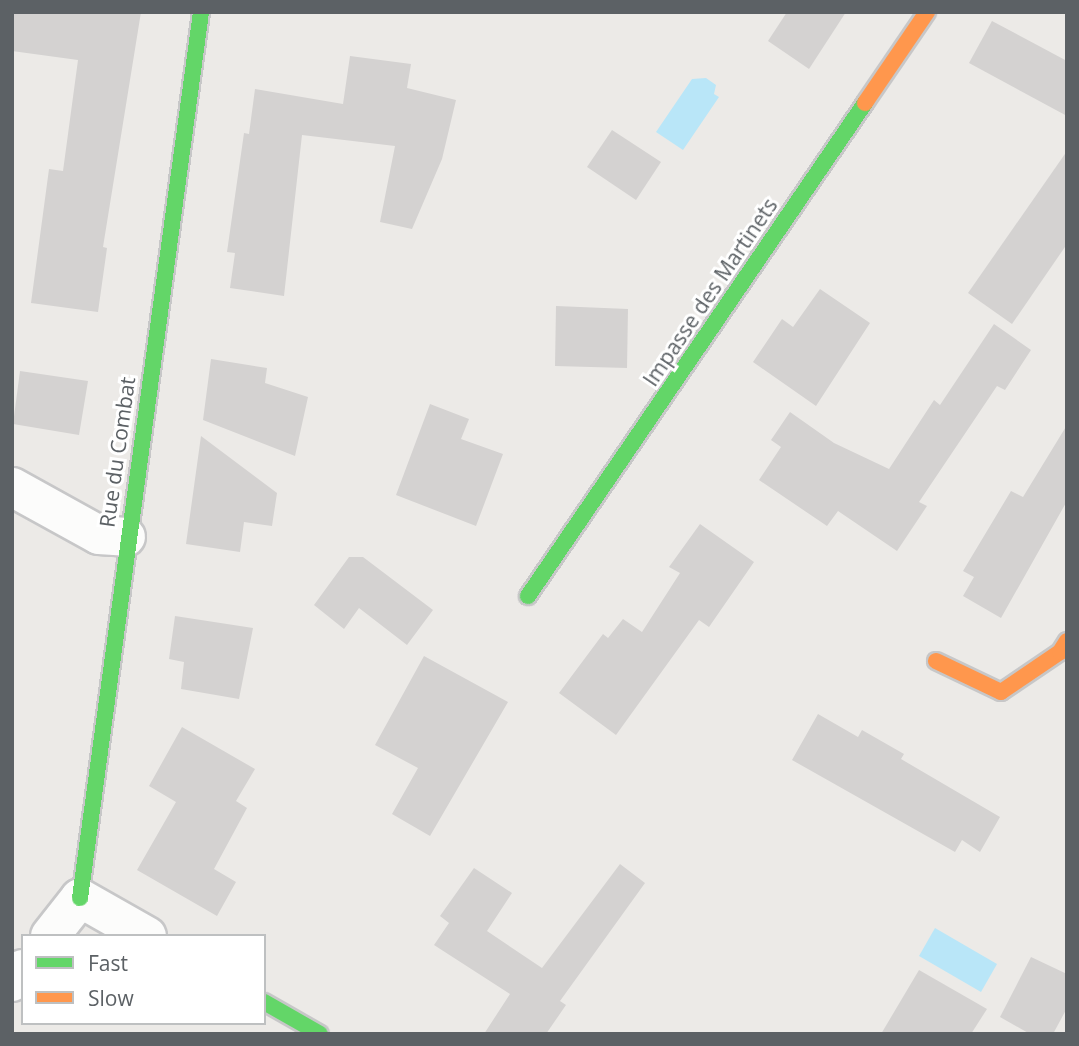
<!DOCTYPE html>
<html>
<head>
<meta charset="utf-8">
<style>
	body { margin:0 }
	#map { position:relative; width:1079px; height:1046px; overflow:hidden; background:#eceae7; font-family:"Open Sans",sans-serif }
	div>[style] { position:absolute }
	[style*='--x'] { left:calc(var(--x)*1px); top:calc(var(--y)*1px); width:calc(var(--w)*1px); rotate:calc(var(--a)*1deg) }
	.water>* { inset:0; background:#b9e6f8 }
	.building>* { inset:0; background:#d4d2d1 }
	.roads { filter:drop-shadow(2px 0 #c7c7c8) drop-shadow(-2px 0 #c7c7c8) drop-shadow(0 2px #c7c7c8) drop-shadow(0 -2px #c7c7c8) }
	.street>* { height:38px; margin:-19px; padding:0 19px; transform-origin:19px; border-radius:19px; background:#fcfcfb }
	.fast>* { height:16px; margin:-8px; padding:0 8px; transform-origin:8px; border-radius:8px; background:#63d668 }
	.slow>* { height:16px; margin:-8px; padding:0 8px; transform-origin:8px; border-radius:8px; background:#ff974d }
	span { translate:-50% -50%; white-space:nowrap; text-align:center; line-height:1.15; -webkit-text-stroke:6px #fff; paint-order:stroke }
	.street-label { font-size:21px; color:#5c6165 }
	.frame { position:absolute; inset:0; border:14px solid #5c6165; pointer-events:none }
	.legend { position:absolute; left:21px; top:934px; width:245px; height:91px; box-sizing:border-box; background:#fff; border:2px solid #bec0c1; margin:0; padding:9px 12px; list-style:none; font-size:21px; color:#5c6165 }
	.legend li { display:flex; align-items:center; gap:14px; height:35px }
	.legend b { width:35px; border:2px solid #bec0c1 }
</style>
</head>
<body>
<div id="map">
	<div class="water">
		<div style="clip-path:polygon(706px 78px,716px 85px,714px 94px,719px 97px,683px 150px,656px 132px,692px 79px)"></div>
		<div style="clip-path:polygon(935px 928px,997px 964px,981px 992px,919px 956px)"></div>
	</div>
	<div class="building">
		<div style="clip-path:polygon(12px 12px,141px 12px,103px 247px,107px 248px,98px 312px,31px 303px,49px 169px,63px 171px,78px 60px,12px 51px)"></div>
		<div style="clip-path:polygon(787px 12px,846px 12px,809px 69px,768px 41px)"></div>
		<div style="clip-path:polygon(992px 21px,1067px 61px,1067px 116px,969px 63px)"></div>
		<div style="clip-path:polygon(350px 56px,411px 64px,407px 88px,456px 100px,442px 159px,412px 229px,380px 222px,395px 146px,302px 135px,284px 296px,230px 288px,235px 253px,227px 252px,244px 133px,249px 134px,255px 89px,343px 104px)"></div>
		<div style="clip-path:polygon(612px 130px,661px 162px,636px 200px,587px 167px)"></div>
		<div style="clip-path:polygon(1067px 151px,1067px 244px,1012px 324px,968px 293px)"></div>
		<div style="clip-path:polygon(820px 289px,870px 323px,816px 406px,753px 362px,782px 319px,793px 327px)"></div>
		<div style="clip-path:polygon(556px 306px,628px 309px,627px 368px,555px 366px)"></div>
		<div style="clip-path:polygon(994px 324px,1031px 350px,1005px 390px,997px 386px,919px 502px,927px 506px,897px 551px,838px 511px,827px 526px,759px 480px,781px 447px,771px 440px,790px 412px,834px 443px,889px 469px,934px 400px,940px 405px)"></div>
		<div style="clip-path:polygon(211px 359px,267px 368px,265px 383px,308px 397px,295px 456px,203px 420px)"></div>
		<div style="clip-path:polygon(20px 371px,88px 381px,79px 435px,13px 424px)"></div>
		<div style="clip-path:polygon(430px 404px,469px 419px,461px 439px,503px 454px,476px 526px,396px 495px)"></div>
		<div style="clip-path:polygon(1067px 425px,1067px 501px,1001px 618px,963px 596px,974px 577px,963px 571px,1011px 491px,1023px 497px)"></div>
		<div style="clip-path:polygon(201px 436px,277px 493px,272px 526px,244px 522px,240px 552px,186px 544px)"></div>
		<div style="clip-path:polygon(700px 524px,754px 562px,709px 627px,699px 620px,616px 735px,559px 693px,603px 634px,608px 638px,623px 619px,642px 632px,680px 573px,669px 567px)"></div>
		<div style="clip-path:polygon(349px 557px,363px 557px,433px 610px,407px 645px,359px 608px,344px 629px,314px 605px)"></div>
		<div style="clip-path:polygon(175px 616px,253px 628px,239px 699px,181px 689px,184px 662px,169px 659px)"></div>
		<div style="clip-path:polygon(424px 656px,508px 702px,430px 836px,392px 814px,418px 768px,375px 745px)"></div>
		<div style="clip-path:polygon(818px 714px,858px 737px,862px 730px,904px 754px,901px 759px,1000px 817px,980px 852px,962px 840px,955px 852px,792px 760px)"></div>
		<div style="clip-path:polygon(182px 727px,255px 769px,236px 801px,247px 808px,214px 869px,236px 882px,217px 916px,137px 870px,176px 802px,149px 786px)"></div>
		<div style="clip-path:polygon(620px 864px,645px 883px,560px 1001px,566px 1005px,546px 1034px,484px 1034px,510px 994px,434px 945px,449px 923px,440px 916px,474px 868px,512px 893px,487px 931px,542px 968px)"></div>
		<div style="clip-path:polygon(1031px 957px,1067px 974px,1067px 1008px,1053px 1034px,1030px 1034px,1000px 1017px)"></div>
		<div style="clip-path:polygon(919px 970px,987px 1009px,971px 1034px,881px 1034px)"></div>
	</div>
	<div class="roads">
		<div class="street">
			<div style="--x:12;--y:487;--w:99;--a:28.9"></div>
			<div style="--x:99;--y:535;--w:27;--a:4"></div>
			<div style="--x:50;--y:936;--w:48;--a:-51.7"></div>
			<div style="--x:80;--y:898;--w:77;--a:29.6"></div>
			<div style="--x:12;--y:982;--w:17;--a:-50"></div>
		</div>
		<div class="fast">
			<div style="--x:528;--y:596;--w:597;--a:-55.64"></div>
			<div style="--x:80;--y:898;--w:894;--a:-82.22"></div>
			<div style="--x:264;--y:1002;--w:64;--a:29.7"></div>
		</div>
		<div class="slow">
			<div style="--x:865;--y:103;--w:110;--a:-55.7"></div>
			<div style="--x:936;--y:661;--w:72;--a:25.5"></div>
			<div style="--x:1001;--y:692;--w:71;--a:-34.1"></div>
			<div style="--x:1060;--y:652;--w:13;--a:-58"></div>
		</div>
	</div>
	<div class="street-label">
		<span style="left:710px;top:292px;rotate:-56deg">Impasse des Martinets</span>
		<span style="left:117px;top:452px;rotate:-82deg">Rue du Combat</span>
	</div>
	<div class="frame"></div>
	<ul class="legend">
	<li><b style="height:9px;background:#63d668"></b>Fast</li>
	<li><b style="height:9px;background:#ff974d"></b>Slow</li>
	</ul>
</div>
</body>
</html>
